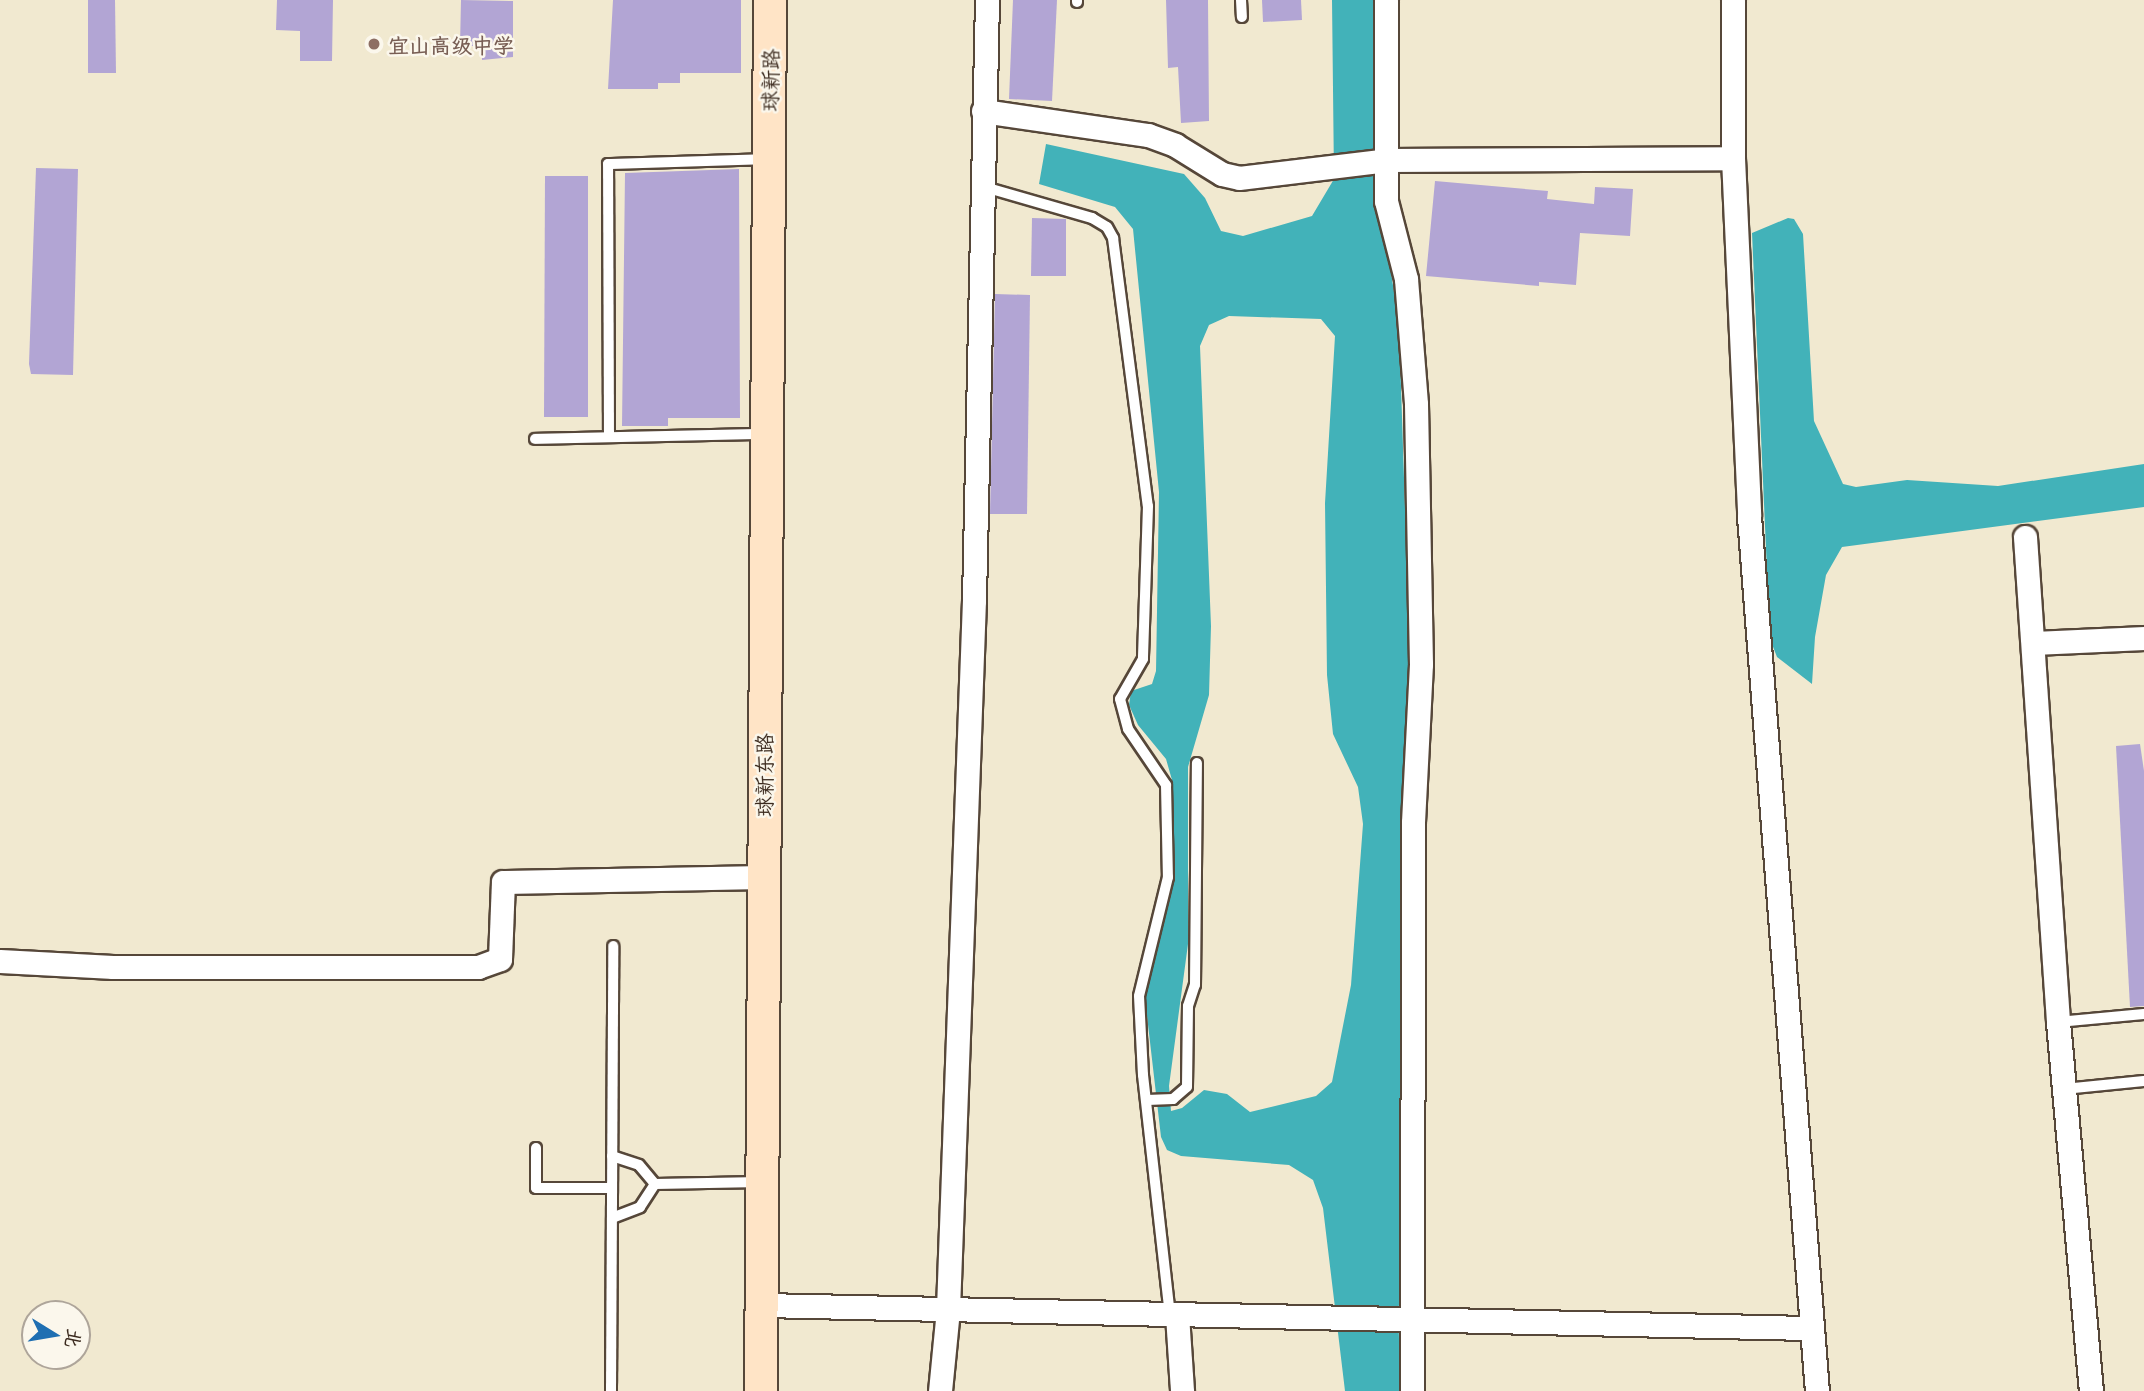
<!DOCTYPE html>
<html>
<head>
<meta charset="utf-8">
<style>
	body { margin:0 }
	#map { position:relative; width:2144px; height:1391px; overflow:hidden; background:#f1e9d0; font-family:"Playpen Sans","LXGW WenKai TC",sans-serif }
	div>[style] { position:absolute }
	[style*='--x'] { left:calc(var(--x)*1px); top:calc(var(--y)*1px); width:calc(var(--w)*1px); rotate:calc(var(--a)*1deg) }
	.water>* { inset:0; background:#42b2b9 }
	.building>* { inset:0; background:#b2a5d4 }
	.roads { filter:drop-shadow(2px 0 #564739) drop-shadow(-2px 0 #564739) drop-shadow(0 2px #564739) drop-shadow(0 -2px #564739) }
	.lane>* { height:10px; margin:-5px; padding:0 5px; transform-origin:5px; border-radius:5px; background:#fff }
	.street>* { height:23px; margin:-11.5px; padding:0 11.5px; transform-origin:11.5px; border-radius:11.5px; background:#fff }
	.secondary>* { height:32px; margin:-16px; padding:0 16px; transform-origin:16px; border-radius:16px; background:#ffe4c6 }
	.dots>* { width:19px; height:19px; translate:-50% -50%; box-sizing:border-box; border:4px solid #fbf7ec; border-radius:50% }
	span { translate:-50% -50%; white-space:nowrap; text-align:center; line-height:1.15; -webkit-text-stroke:5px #fbf7ec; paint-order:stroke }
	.education-label { font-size:21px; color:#785e54; font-weight:700 }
	.left { translate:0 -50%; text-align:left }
	.street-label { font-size:21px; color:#3b2a1e }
	.north { position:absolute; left:21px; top:1300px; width:70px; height:70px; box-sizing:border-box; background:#fbf7ec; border:2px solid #aea59a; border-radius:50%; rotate:101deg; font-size:19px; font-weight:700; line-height:28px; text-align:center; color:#3b2a1e }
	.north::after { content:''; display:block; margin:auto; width:24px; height:32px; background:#1f6fb2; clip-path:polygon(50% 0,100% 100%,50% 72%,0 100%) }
</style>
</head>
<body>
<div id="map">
	<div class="water">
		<div style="clip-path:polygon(evenodd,1332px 0,1378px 0,1389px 259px,1399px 325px,1411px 692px,1402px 1282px,1398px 1312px,1401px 1391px,1345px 1391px,1323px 1208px,1313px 1180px,1289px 1165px,1181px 1156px,1167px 1150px,1161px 1137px,1144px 990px,1149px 954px,1174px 878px,1172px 780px,1166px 759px,1138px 725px,1129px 705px,1131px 691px,1152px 684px,1156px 671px,1159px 492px,1133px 229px,1115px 207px,1039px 184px,1046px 144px,1184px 174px,1205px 198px,1221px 231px,1243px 236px,1312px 216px,1334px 179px,1332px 0,1229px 316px,1321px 319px,1335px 336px,1325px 503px,1327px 675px,1333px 734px,1358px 787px,1363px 824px,1351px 985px,1332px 1082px,1316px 1096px,1250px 1112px,1227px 1094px,1204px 1090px,1182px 1108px,1171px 1111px,1169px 1086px,1188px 944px,1188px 767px,1209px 695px,1211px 626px,1200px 346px,1209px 325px,1229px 316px)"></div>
		<div style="clip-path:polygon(1788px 218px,1794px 219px,1803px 234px,1814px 421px,1843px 484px,1856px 487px,1907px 480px,1998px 486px,2144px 464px,2144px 507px,1842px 547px,1826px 575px,1815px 637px,1812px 684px,1777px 657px,1770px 639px,1752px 233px)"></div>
	</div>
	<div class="building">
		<div style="clip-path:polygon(88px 0,115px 0,116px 73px,88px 73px)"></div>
		<div style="clip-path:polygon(277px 0,333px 0,332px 61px,300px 61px,300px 31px,276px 30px)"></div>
		<div style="clip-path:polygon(461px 0,513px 1px,513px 57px,482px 60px,482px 46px,460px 46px)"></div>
		<div style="clip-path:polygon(613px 0,741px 0,741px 73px,680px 73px,680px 83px,658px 83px,658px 89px,608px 89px)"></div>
		<div style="clip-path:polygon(1013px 0,1057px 0,1052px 101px,1009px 99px)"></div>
		<div style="clip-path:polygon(1166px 0,1208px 0,1209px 121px,1181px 123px,1178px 67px,1168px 68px)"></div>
		<div style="clip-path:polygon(1262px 0,1301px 0,1302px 20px,1263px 22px)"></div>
		<div style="clip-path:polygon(36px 168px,78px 169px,73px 375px,31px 374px,29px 364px)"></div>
		<div style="clip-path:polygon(739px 169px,740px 418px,668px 418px,668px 426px,622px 426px,625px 173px)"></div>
		<div style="clip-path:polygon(545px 176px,588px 176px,588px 417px,544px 417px)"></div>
		<div style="clip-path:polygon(1435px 181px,1548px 191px,1547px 199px,1594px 204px,1595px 187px,1633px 189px,1630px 236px,1580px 233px,1576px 285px,1539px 282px,1539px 286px,1426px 276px)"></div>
		<div style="clip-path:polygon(1032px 218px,1066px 219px,1066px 276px,1031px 276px)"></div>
		<div style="clip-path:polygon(995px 294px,1030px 295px,1027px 514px,990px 514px)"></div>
		<div style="clip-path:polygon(2140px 744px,2144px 771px,2144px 1006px,2130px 1007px,2116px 746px)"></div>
	</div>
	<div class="roads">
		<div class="lane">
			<div style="--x:1241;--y:0;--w:17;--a:87"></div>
			<div style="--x:1077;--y:2;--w:2;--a:-90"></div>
			<div style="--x:981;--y:186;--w:116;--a:16.1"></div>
			<div style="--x:1092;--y:218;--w:17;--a:31"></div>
			<div style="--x:1107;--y:227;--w:13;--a:61"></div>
			<div style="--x:1113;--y:238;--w:270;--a:82.6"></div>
			<div style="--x:1148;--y:506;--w:153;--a:91.9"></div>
			<div style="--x:1143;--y:659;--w:46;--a:119.9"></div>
			<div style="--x:1120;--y:699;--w:31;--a:75"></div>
			<div style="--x:1128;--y:729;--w:68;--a:55.8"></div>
			<div style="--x:1166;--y:785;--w:92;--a:88.8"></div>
			<div style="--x:1168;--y:877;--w:122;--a:103.7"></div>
			<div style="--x:1139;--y:996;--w:79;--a:87.1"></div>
			<div style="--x:1143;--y:1075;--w:242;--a:83.6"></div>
			<div style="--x:609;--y:437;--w:273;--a:-90.2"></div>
			<div style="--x:608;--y:164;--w:157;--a:-1.8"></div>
			<div style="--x:535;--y:439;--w:228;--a:-1.3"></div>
			<div style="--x:2058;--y:1022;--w:86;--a:-5.3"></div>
			<div style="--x:2064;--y:1089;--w:80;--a:-5.7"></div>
			<div style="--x:1147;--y:1100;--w:26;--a:-2"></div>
			<div style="--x:1173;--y:1099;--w:18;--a:-41"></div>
			<div style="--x:1187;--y:1087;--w:81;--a:-89.3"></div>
			<div style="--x:1188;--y:1006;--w:22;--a:-72"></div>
			<div style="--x:1195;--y:985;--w:222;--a:-89.5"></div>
			<div style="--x:536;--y:1148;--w:40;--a:90"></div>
			<div style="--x:536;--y:1188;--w:76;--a:0"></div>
			<div style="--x:612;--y:1156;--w:28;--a:18"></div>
			<div style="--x:639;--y:1165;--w:25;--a:50"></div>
			<div style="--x:655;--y:1184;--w:106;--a:-1.1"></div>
			<div style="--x:612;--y:1218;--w:30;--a:-21"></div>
			<div style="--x:640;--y:1207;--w:27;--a:-57"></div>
			<div style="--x:611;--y:1391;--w:445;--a:-89.7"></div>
		</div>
		<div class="street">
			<div style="--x:1386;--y:0;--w:201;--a:90"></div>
			<div style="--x:1386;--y:201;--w:81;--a:75.6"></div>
			<div style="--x:1406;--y:279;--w:125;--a:85.4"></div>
			<div style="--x:1416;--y:404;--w:260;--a:88.9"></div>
			<div style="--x:1421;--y:664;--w:159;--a:92.9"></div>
			<div style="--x:1413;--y:823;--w:568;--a:90.1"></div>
			<div style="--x:1733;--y:0;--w:158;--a:90"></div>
			<div style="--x:1733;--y:158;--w:358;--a:87.4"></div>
			<div style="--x:1749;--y:516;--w:878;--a:85.56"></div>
			<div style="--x:983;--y:111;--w:167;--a:8.3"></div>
			<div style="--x:1148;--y:135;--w:29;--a:20"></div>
			<div style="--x:1175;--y:145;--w:55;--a:31.7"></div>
			<div style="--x:1222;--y:174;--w:17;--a:13"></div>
			<div style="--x:1239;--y:178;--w:149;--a:-6.9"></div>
			<div style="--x:1387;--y:160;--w:346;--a:-0.3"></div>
			<div style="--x:2025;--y:537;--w:486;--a:86.1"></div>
			<div style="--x:2058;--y:1022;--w:370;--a:84.9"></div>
			<div style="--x:2034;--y:643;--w:110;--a:-2.6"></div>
			<div style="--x:0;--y:961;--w:113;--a:3"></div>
			<div style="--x:113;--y:967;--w:365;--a:0"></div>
			<div style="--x:478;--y:967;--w:23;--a:-20"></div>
			<div style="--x:500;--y:959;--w:77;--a:-87.8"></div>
			<div style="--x:503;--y:882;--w:261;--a:-1.1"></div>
			<div style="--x:762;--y:1305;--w:1049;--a:1.26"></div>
			<div style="--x:1177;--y:1315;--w:76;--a:86.2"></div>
			<div style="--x:940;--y:1391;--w:82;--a:-84.4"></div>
			<div style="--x:948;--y:1309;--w:709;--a:-87.9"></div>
			<div style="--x:974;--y:600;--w:600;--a:-88.76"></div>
		</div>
		<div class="secondary">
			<div style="--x:761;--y:1391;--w:1391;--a:-89.63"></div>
		</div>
	</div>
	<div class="dots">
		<div style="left:374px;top:44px;background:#8d6e63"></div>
	</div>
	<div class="education-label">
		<span class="left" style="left:388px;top:44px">宜山高级中学</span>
	</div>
	<div class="street-label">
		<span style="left:769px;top:80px;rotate:-89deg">球新路</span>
		<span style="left:763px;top:775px;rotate:-90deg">球新东路</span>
	</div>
	<div class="north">北</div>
</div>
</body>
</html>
